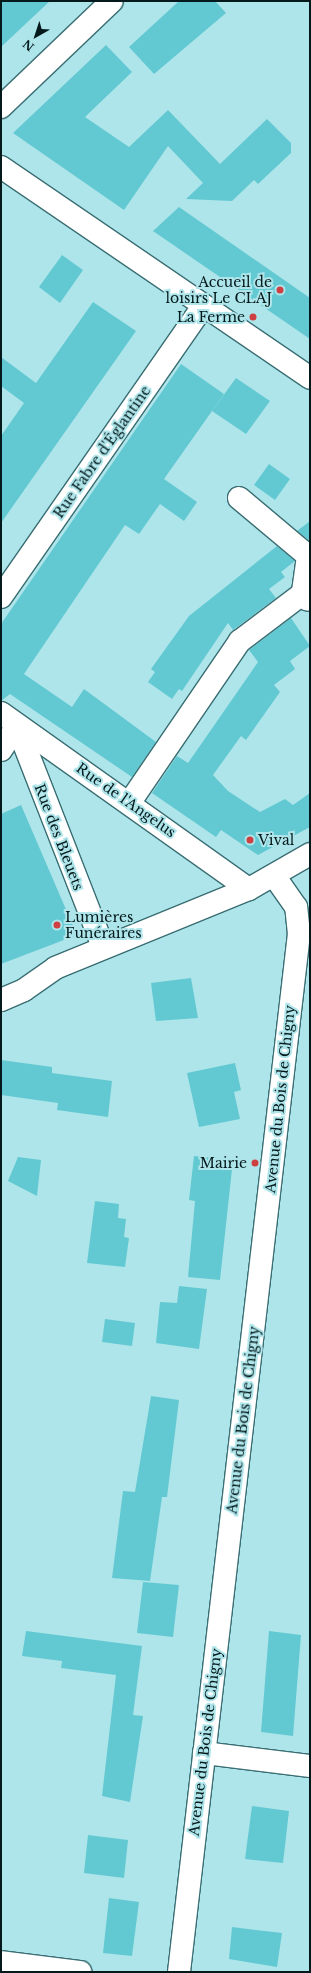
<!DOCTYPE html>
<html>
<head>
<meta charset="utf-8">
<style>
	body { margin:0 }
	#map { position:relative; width:311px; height:1973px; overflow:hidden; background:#aee5ea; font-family:"Libre Baskerville",serif }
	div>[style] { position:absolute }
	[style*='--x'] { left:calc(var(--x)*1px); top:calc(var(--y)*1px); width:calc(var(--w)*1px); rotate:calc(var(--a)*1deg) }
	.building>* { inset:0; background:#62c9d2 }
	.roads { filter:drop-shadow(1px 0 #3a6e73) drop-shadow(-1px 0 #3a6e73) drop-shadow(0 1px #3a6e73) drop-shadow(0 -1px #3a6e73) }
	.minor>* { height:22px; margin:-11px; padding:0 11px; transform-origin:11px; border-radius:11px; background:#fff }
	.secondary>* { height:22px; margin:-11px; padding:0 11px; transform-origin:11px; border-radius:11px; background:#fff }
	.dots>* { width:11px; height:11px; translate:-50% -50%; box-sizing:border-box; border:2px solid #aee5ea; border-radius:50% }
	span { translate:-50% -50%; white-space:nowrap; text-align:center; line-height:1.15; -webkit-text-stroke:4px #aee5ea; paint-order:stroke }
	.poi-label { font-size:14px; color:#04191b }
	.right { translate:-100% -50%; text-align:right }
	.left { translate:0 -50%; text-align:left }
	.street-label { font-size:14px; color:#04191b }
	.frame { position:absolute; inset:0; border:2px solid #04191b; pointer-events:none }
	.north { position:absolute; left:16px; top:16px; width:40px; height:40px; -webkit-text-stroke:3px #aee5ea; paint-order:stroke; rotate:219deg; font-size:11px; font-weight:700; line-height:16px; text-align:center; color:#04191b }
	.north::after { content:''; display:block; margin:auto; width:14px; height:18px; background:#04191b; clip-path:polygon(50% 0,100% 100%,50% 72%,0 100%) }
</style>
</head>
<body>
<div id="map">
	<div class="building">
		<div style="clip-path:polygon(1px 1px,50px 1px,1px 47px)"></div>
		<div style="clip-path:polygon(179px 1px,215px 1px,226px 13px,154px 74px,129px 47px)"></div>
		<div style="clip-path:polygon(106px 45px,132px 72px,85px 117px,129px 147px,168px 110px,220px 164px,267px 119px,291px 143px,291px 153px,258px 184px,254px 180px,232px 201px,186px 199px,203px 183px,168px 146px,124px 210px,13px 133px)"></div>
		<div style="clip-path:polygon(179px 207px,310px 298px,310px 339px,153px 231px)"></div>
		<div style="clip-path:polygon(62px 255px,83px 270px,60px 303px,39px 287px)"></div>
		<div style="clip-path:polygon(93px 302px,136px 331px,1px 523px,1px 436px,24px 403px,1px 386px,1px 357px,36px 383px)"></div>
		<div style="clip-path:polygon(181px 364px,224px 394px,164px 479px,197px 502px,184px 521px,160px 504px,139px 534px,125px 525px,24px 674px,72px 707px,84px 689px,156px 742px,132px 777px,10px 694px,1px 701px,1px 624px)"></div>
		<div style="clip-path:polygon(236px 378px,270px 401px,246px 434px,212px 411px)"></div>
		<div style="clip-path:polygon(269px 464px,290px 479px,275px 500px,254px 485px)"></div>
		<div style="clip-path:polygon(310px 521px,310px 541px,297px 531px)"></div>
		<div style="clip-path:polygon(277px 546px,295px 561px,281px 572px,285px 577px,269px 589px,276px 598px,233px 630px,228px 623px,182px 691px,179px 689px,172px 699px,148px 682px,155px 672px,151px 669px,189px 616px)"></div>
		<div style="clip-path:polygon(291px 618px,310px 646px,290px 661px,295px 669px,274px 685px,280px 692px,246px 740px,241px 736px,213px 775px,228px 791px,260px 812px,285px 799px,293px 805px,310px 793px,310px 827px,258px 855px,221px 830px,216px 837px,152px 793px,177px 756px,188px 763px,258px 662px,249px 650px)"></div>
		<div style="clip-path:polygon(21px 805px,77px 935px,1px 964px,1px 814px)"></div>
		<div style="clip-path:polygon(191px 978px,198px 1018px,156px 1021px,151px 983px)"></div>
		<div style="clip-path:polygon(1px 1060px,52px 1067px,52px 1073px,112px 1081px,108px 1117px,57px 1110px,58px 1103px,1px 1095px)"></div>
		<div style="clip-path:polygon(235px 1063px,241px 1090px,234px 1092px,240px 1119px,199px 1127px,187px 1073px)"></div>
		<div style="clip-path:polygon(194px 1156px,233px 1160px,220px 1280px,188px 1277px,195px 1201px,189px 1200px)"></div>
		<div style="clip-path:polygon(18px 1157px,41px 1160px,37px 1196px,8px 1181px)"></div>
		<div style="clip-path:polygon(95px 1201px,119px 1204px,118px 1218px,126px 1219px,124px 1237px,129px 1238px,125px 1267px,87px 1263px)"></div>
		<div style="clip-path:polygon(179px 1286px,207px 1289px,199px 1349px,156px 1343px,160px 1302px,177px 1303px)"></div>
		<div style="clip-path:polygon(105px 1319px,135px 1323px,132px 1346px,102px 1342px)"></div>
		<div style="clip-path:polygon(151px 1396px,179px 1400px,167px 1497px,162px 1497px,150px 1581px,112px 1578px,123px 1491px,135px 1492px)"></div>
		<div style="clip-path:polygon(143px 1582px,179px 1585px,173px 1637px,137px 1633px)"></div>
		<div style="clip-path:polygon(26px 1631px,142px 1646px,133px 1715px,143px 1716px,130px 1802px,102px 1796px,116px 1675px,61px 1668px,62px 1661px,22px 1656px)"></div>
		<div style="clip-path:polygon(269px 1631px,301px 1635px,293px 1736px,261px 1732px)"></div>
		<div style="clip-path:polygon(252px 1806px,289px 1811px,283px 1863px,245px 1859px)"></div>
		<div style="clip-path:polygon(88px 1835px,128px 1840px,124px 1878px,84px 1873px)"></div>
		<div style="clip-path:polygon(109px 1898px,139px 1902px,132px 1956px,103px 1953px)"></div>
		<div style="clip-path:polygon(232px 1927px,282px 1933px,277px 1967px,229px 1959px)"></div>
	</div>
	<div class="roads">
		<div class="minor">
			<div style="--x:1;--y:107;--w:153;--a:-43.7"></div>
			<div style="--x:1;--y:167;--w:374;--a:34.3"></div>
			<div style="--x:239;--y:498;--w:90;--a:40"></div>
			<div style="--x:308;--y:556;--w:36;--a:98"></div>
			<div style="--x:303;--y:592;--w:9;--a:58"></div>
			<div style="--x:1;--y:597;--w:354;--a:-55.2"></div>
			<div style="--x:1;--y:713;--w:304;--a:35.4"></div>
			<div style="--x:17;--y:726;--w:237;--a:68.7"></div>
			<div style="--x:1;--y:750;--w:29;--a:-56"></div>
			<div style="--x:130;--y:802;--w:195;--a:-55.7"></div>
			<div style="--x:240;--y:641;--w:88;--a:-37.1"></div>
			<div style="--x:204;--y:1753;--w:107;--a:7"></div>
			<div style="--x:1;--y:1962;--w:80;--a:7.2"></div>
		</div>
		<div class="secondary">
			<div style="--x:1;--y:1000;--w:25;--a:-23"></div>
			<div style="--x:24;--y:990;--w:38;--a:-35"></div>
			<div style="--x:55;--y:968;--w:209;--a:-22.2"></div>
			<div style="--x:249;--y:889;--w:70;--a:-29.8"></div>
			<div style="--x:179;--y:1972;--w:1045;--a:-83.41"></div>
			<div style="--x:299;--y:934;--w:27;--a:-96"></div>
			<div style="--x:296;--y:907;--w:38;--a:-125"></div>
		</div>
	</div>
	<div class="dots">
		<div style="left:280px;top:290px;background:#ce3f42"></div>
		<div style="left:253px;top:317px;background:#ce3f42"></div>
		<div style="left:250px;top:840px;background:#ce3f42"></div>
		<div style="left:57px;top:925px;background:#ce3f42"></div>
		<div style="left:255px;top:1163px;background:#ce3f42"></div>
	</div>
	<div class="poi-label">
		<span class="right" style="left:272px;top:290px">Accueil de<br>loisirs Le CLAJ</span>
		<span class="right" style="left:245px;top:317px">La Ferme</span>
		<span class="left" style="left:258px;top:840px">Vival</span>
		<span class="left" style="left:65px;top:925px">Lumières<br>Funéraires</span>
		<span class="right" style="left:247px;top:1163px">Mairie</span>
	</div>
	<div class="street-label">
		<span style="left:102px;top:452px;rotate:-55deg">Rue Fabre d'Églantine</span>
		<span style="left:126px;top:800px;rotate:35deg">Rue de l'Angelus</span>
		<span style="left:59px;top:837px;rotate:69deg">Rue des Bleuets</span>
		<span style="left:280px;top:1099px;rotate:-84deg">Avenue du Bois de Chigny</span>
		<span style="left:243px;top:1420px;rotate:-83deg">Avenue du Bois de Chigny</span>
		<span style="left:205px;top:1742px;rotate:-83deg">Avenue du Bois de Chigny</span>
	</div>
	<div class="frame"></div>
	<div class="north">N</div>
</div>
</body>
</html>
